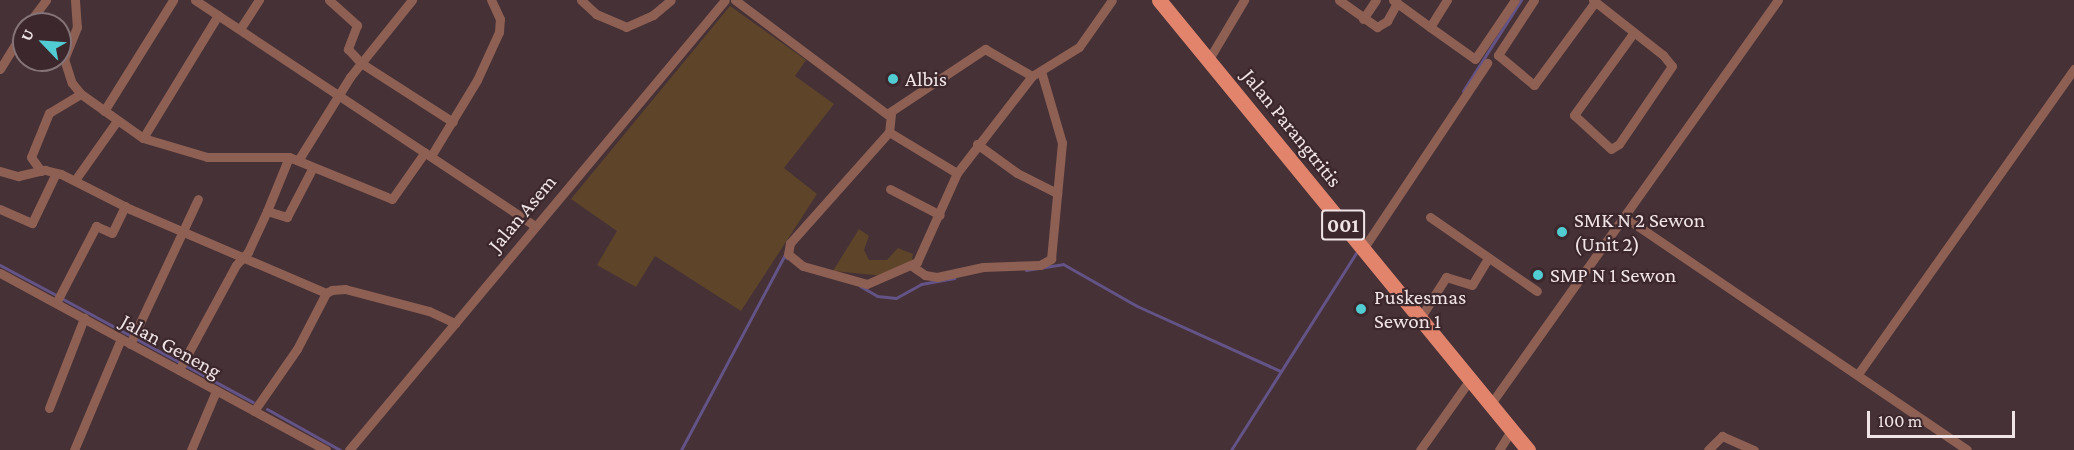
<!DOCTYPE html>
<html>
<head>
<meta charset="utf-8">
<style>
	body { margin:0 }
	#map { position:relative; width:2074px; height:450px; overflow:hidden; background:#453136; font-family:"Crimson Pro",serif }
	div>[style] { position:absolute }
	[style*='--x'] { left:calc(var(--x)*1px); top:calc(var(--y)*1px); width:calc(var(--w)*1px); rotate:calc(var(--a)*1deg) }
	.green>* { inset:0; background:#5e452a }
	.stream>* { height:3px; margin:-1.5px; padding:0 1.5px; transform-origin:1.5px; border-radius:1.5px; background:#635387 }
	.minor>* { height:9px; margin:-4.5px; padding:0 4.5px; transform-origin:4.5px; border-radius:4.5px; background:#8e5f53 }
	.primary>* { height:15px; margin:-7.5px; padding:0 7.5px; transform-origin:7.5px; border-radius:7.5px; background:#e2846c }
	.dots>* { width:16px; height:16px; translate:-50% -50%; box-sizing:border-box; border:3px solid #3b272c; border-radius:50% }
	span { translate:-50% -50%; white-space:nowrap; text-align:center; line-height:1.15; -webkit-text-stroke:4.5px #3b272c; paint-order:stroke }
	.shield-label span { padding:2px 4px; background:#3b272c; border:2px solid; border-radius:4px; -webkit-text-stroke-width:0 }
	.shield-label { font-size:20px; color:#f1e4e7; font-weight:700 }
	.poi-label { font-size:21px; color:#f1e4e7 }
	.left { translate:0 -50%; text-align:left }
	.street-label { font-size:21px; color:#f1e4e7 }
	.north { position:absolute; left:12px; top:12px; width:60px; height:60px; box-sizing:border-box; background:#3b272c; border:2px solid #847377; border-radius:50%; rotate:295deg; font-size:16px; font-weight:700; line-height:24px; text-align:center; color:#f1e4e7 }
	.north::after { content:''; display:block; margin:auto; width:21px; height:27px; background:#51ccd2; clip-path:polygon(50% 0,100% 100%,50% 72%,0 100%) }
	.scale { position:absolute; left:1867px; top:411px; width:148px; height:27px; box-sizing:border-box; border:3px solid #f1e4e7; border-top:0; padding-left:8px; font-size:18px; line-height:21px; white-space:nowrap; color:#f1e4e7; -webkit-text-stroke:4px #3b272c; paint-order:stroke }
</style>
</head>
<body>
<div id="map">
	<div class="green">
		<div style="clip-path:polygon(730px 6px,806px 60px,795px 76px,834px 104px,784px 168px,817px 194px,741px 311px,655px 256px,636px 287px,597px 265px,617px 231px,571px 199px)"></div>
		<div style="clip-path:polygon(859px 229px,869px 236px,864px 250px,869px 260px,887px 260px,898px 248px,913px 254px,912px 260px,885px 276px,833px 271px)"></div>
	</div>
	<div class="stream">
		<div style="--x:1463;--y:91;--w:108;--a:-57.5"></div>
		<div style="--x:0;--y:265;--w:64;--a:28.2"></div>
		<div style="--x:1026;--y:270;--w:37;--a:-9"></div>
		<div style="--x:1063;--y:264;--w:85;--a:29.6"></div>
		<div style="--x:1137;--y:306;--w:157;--a:24.4"></div>
		<div style="--x:860;--y:286;--w:20;--a:30"></div>
		<div style="--x:877;--y:296;--w:19;--a:6"></div>
		<div style="--x:896;--y:298;--w:29;--a:-29"></div>
		<div style="--x:921;--y:284;--w:34;--a:-10"></div>
		<div style="--x:63;--y:299;--w:216;--a:28.5"></div>
		<div style="--x:267;--y:409;--w:84;--a:29.3"></div>
		<div style="--x:681;--y:450;--w:220;--a:-62"></div>
		<div style="--x:784;--y:256;--w:4;--a:34"></div>
		<div style="--x:1231;--y:450;--w:233;--a:-57.6"></div>
	</div>
	<div class="minor">
		<div style="--x:75;--y:0;--w:27;--a:86"></div>
		<div style="--x:77;--y:27;--w:35;--a:112"></div>
		<div style="--x:64;--y:59;--w:25;--a:72"></div>
		<div style="--x:72;--y:83;--w:14;--a:51"></div>
		<div style="--x:81;--y:94;--w:76;--a:35.4"></div>
		<div style="--x:143;--y:138;--w:67;--a:16.5"></div>
		<div style="--x:207;--y:157;--w:82;--a:0"></div>
		<div style="--x:289;--y:157;--w:111;--a:22.2"></div>
		<div style="--x:392;--y:199;--w:57;--a:-54.9"></div>
		<div style="--x:195;--y:0;--w:407;--a:33.6"></div>
		<div style="--x:329;--y:0;--w:38;--a:42"></div>
		<div style="--x:357;--y:25;--w:26;--a:111"></div>
		<div style="--x:348;--y:49;--w:19;--a:47"></div>
		<div style="--x:361;--y:63;--w:109;--a:32.7"></div>
		<div style="--x:581;--y:0;--w:21;--a:43"></div>
		<div style="--x:596;--y:14;--w:33;--a:23"></div>
		<div style="--x:626;--y:27;--w:30;--a:-24"></div>
		<div style="--x:653;--y:15;--w:23;--a:-40"></div>
		<div style="--x:735;--y:0;--w:190;--a:36.9"></div>
		<div style="--x:887;--y:114;--w:118;--a:-33.6"></div>
		<div style="--x:985;--y:49;--w:54;--a:29.9"></div>
		<div style="--x:1032;--y:76;--w:55;--a:-31.7"></div>
		<div style="--x:1079;--y:47;--w:57;--a:-54.9"></div>
		<div style="--x:1339;--y:0;--w:47;--a:35.4"></div>
		<div style="--x:1377;--y:27;--w:12;--a:-31"></div>
		<div style="--x:1387;--y:21;--w:21;--a:-61"></div>
		<div style="--x:1393;--y:0;--w:46;--a:36.1"></div>
		<div style="--x:1430;--y:27;--w:32;--a:-58"></div>
		<div style="--x:1534;--y:0;--w:66;--a:123.2"></div>
		<div style="--x:1498;--y:55;--w:47;--a:39.8"></div>
		<div style="--x:1534;--y:85;--w:103;--a:-53.7"></div>
		<div style="--x:1593;--y:0;--w:89;--a:38.2"></div>
		<div style="--x:1663;--y:55;--w:14;--a:51"></div>
		<div style="--x:1672;--y:66;--w:94;--a:124.2"></div>
		<div style="--x:1619;--y:144;--w:9;--a:148"></div>
		<div style="--x:1611;--y:149;--w:50;--a:-137.4"></div>
		<div style="--x:1574;--y:115;--w:102;--a:-54.1"></div>
		<div style="--x:1363;--y:19;--w:23;--a:-56"></div>
		<div style="--x:28;--y:24;--w:30;--a:-53"></div>
		<div style="--x:1430;--y:27;--w:55;--a:35.4"></div>
		<div style="--x:1475;--y:59;--w:71;--a:-55.9"></div>
		<div style="--x:240;--y:29;--w:35;--a:-57"></div>
		<div style="--x:1209;--y:59;--w:69;--a:-59.3"></div>
		<div style="--x:0;--y:69;--w:46;--a:-58.4"></div>
		<div style="--x:104;--y:111;--w:131;--a:-58.1"></div>
		<div style="--x:891;--y:114;--w:18;--a:96"></div>
		<div style="--x:889;--y:132;--w:149;--a:131.7"></div>
		<div style="--x:790;--y:243;--w:11;--a:100"></div>
		<div style="--x:788;--y:254;--w:19;--a:39"></div>
		<div style="--x:803;--y:266;--w:66;--a:15.7"></div>
		<div style="--x:867;--y:284;--w:55;--a:-23.7"></div>
		<div style="--x:917;--y:262;--w:98;--a:-65.8"></div>
		<div style="--x:957;--y:173;--w:123;--a:-52.3"></div>
		<div style="--x:889;--y:132;--w:79;--a:31.1"></div>
		<div style="--x:143;--y:138;--w:144;--a:-58.6"></div>
		<div style="--x:977;--y:144;--w:49;--a:35.9"></div>
		<div style="--x:1017;--y:173;--w:45;--a:26.6"></div>
		<div style="--x:431;--y:156;--w:89;--a:-58.8"></div>
		<div style="--x:477;--y:80;--w:53;--a:-65.4"></div>
		<div style="--x:499;--y:32;--w:13;--a:-86"></div>
		<div style="--x:500;--y:19;--w:21;--a:-115"></div>
		<div style="--x:299;--y:159;--w:97;--a:-58.1"></div>
		<div style="--x:350;--y:77;--w:99;--a:-51.2"></div>
		<div style="--x:0;--y:171;--w:19;--a:16"></div>
		<div style="--x:18;--y:176;--w:28;--a:-13"></div>
		<div style="--x:45;--y:170;--w:16;--a:14"></div>
		<div style="--x:61;--y:174;--w:77;--a:26.9"></div>
		<div style="--x:130;--y:209;--w:213;--a:23.2"></div>
		<div style="--x:41;--y:171;--w:17;--a:-126"></div>
		<div style="--x:31;--y:157;--w:48;--a:-67.8"></div>
		<div style="--x:49;--y:113;--w:37;--a:-31"></div>
		<div style="--x:75;--y:180;--w:71;--a:-54.7"></div>
		<div style="--x:890;--y:189;--w:56;--a:27.5"></div>
		<div style="--x:0;--y:209;--w:35;--a:24"></div>
		<div style="--x:32;--y:223;--w:55;--a:-64.4"></div>
		<div style="--x:267;--y:211;--w:58;--a:-67.8"></div>
		<div style="--x:1430;--y:217;--w:130;--a:34.7"></div>
		<div style="--x:1626;--y:218;--w:412;--a:34.2"></div>
		<div style="--x:1363;--y:249;--w:224;--a:-56.3"></div>
		<div style="--x:912;--y:266;--w:16;--a:35"></div>
		<div style="--x:925;--y:275;--w:12;--a:9"></div>
		<div style="--x:937;--y:277;--w:47;--a:-12.3"></div>
		<div style="--x:983;--y:267;--w:57;--a:-2"></div>
		<div style="--x:1040;--y:265;--w:13;--a:-29"></div>
		<div style="--x:1051;--y:259;--w:117;--a:-84.6"></div>
		<div style="--x:1062;--y:143;--w:75;--a:-106.3"></div>
		<div style="--x:0;--y:273;--w:371;--a:28.5"></div>
		<div style="--x:56;--y:303;--w:87;--a:-62.5"></div>
		<div style="--x:96;--y:226;--w:17;--a:24"></div>
		<div style="--x:112;--y:233;--w:30;--a:-64"></div>
		<div style="--x:1419;--y:320;--w:51;--a:-57.9"></div>
		<div style="--x:1446;--y:277;--w:27;--a:17"></div>
		<div style="--x:1472;--y:285;--w:31;--a:-59"></div>
		<div style="--x:130;--y:344;--w:160;--a:-64.9"></div>
		<div style="--x:179;--y:370;--w:119;--a:-61.5"></div>
		<div style="--x:236;--y:265;--w:18;--a:-47"></div>
		<div style="--x:248;--y:252;--w:45;--a:-65.1"></div>
		<div style="--x:267;--y:211;--w:21;--a:17"></div>
		<div style="--x:287;--y:217;--w:56;--a:-62.5"></div>
		<div style="--x:1858;--y:374;--w:374;--a:-54.7"></div>
		<div style="--x:1490;--y:405;--w:497;--a:-54.6"></div>
		<div style="--x:49;--y:408;--w:97;--a:-68.7"></div>
		<div style="--x:254;--y:411;--w:75;--a:-55.3"></div>
		<div style="--x:297;--y:349;--w:63;--a:-62.6"></div>
		<div style="--x:326;--y:293;--w:7;--a:-27"></div>
		<div style="--x:332;--y:290;--w:13;--a:-4"></div>
		<div style="--x:345;--y:289;--w:87;--a:14.7"></div>
		<div style="--x:429;--y:311;--w:29;--a:25"></div>
		<div style="--x:74;--y:450;--w:121;--a:-67.1"></div>
		<div style="--x:191;--y:450;--w:64;--a:-67"></div>
		<div style="--x:349;--y:450;--w:586;--a:-50.12"></div>
		<div style="--x:1420;--y:450;--w:85;--a:-54.6"></div>
		<div style="--x:1499;--y:450;--w:22;--a:-58"></div>
		<div style="--x:1708;--y:450;--w:20;--a:-45"></div>
		<div style="--x:1722;--y:436;--w:35;--a:24"></div>
	</div>
	<div class="primary">
		<div style="--x:1159;--y:0;--w:582;--a:50.65"></div>
	</div>
	<div class="dots">
		<div style="left:893px;top:79px;background:#51ccd2"></div>
		<div style="left:1562px;top:232px;background:#51ccd2"></div>
		<div style="left:1538px;top:275px;background:#51ccd2"></div>
		<div style="left:1361px;top:309px;background:#51ccd2"></div>
	</div>
	<div class="shield-label">
		<span style="left:1343px;top:225px">001</span>
	</div>
	<div class="poi-label">
		<span class="left" style="left:905px;top:79px">Albis</span>
		<span class="left" style="left:1574px;top:232px">SMK N 2 Sewon<br>(Unit 2)</span>
		<span class="left" style="left:1550px;top:275px">SMP N 1 Sewon</span>
		<span class="left" style="left:1374px;top:309px">Puskesmas<br>Sewon 1</span>
	</div>
	<div class="street-label">
		<span style="left:1292px;top:128px;rotate:51deg">Jalan Parangtritis</span>
		<span style="left:522px;top:213px;rotate:-50deg">Jalan Asem</span>
		<span style="left:171px;top:346px;rotate:29deg">Jalan Geneng</span>
	</div>
	<div class="north">U</div>
	<div class="scale">100 m</div>
</div>
</body>
</html>
